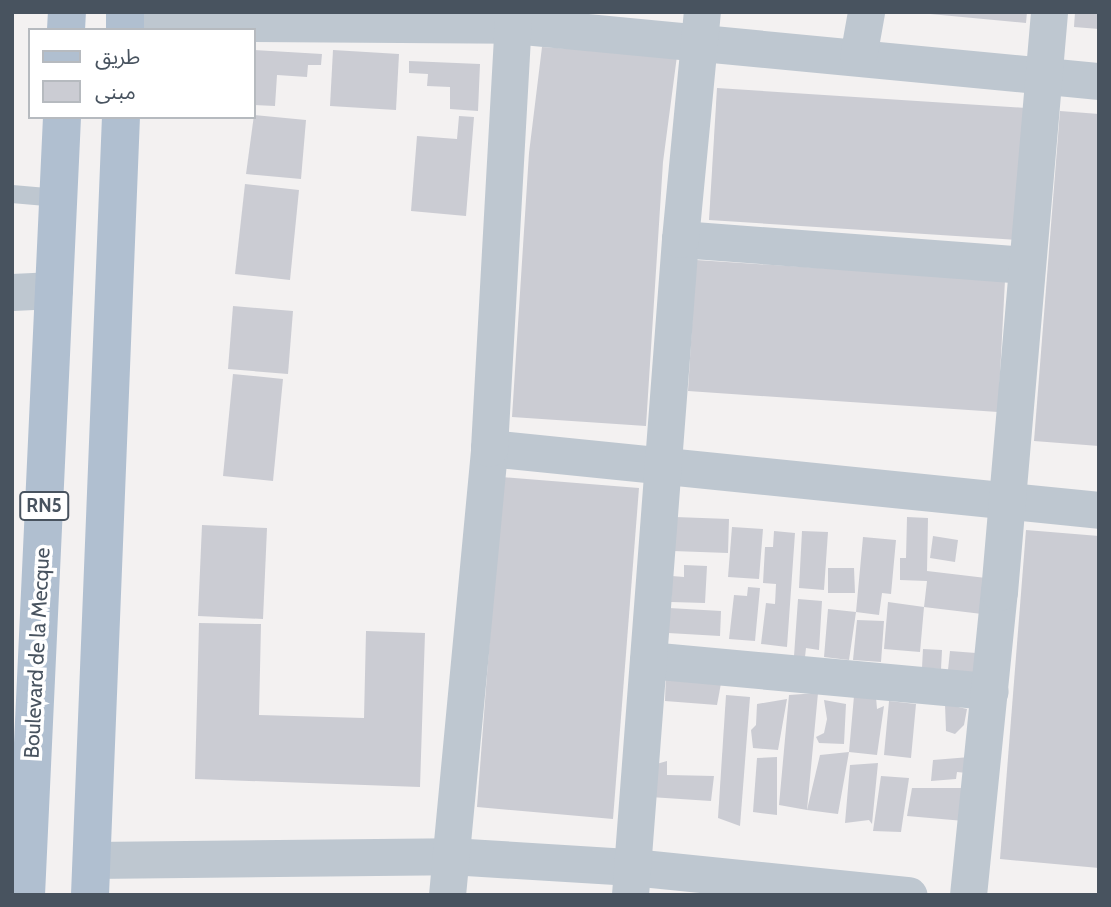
<!DOCTYPE html>
<html>
<head>
<meta charset="utf-8">
<style>
	body { margin:0 }
	#map { position:relative; width:1111px; height:907px; overflow:hidden; background:#f3f1f1; font-family:Cabin,"Noto Sans Arabic",sans-serif }
	div>[style] { position:absolute }
	[style*='--x'] { left:calc(var(--x)*1px); top:calc(var(--y)*1px); width:calc(var(--w)*1px); rotate:calc(var(--a)*1deg) }
	.building>* { inset:0; background:#cbccd3 }
	.service>* { height:18px; margin:-9px; padding:0 9px; transform-origin:9px; border-radius:9px; background:#bec7d0 }
	.minor>* { height:37px; margin:-18.5px; padding:0 18.5px; transform-origin:18.5px; border-radius:18.5px; background:#bec7d0 }
	.primary>* { height:38px; margin:-19px; padding:0 19px; transform-origin:19px; border-radius:19px; background:#b0bfd0 }
	span { translate:-50% -50%; white-space:nowrap; text-align:center; line-height:1.15; -webkit-text-stroke:7px #fff; paint-order:stroke }
	.shield-label span { padding:2px 5px; background:#fff; border:2px solid; border-radius:5px; -webkit-text-stroke-width:0 }
	.shield-label { font-size:19px; color:#48535f; font-weight:700 }
	.street-label { font-size:21px; color:#48535f }
	.frame { position:absolute; inset:0; border:14px solid #48535f; pointer-events:none }
	.legend { position:absolute; left:28px; top:28px; width:228px; height:91px; box-sizing:border-box; background:#fff; border:2px solid #b6babf; margin:0; padding:9px 12px; list-style:none; font-size:21px; color:#48535f }
	.legend li { display:flex; align-items:center; gap:14px; height:35px }
	.legend b { width:35px; border:2px solid #b6babf }
</style>
</head>
<body>
<div id="map">
	<div class="building">
		<div style="clip-path:polygon(909px 12px,1027px 12px,1026px 23px)"></div>
		<div style="clip-path:polygon(1075px 12px,1099px 12px,1099px 29px,1074px 27px)"></div>
		<div style="clip-path:polygon(542px 47px,677px 56px,663px 162px,646px 426px,512px 417px,529px 153px)"></div>
		<div style="clip-path:polygon(254px 50px,322px 54px,321px 65px,308px 65px,307px 77px,277px 75px,275px 106px,254px 105px)"></div>
		<div style="clip-path:polygon(333px 50px,399px 54px,396px 110px,330px 106px)"></div>
		<div style="clip-path:polygon(409px 61px,480px 64px,478px 111px,450px 109px,450px 87px,427px 86px,428px 74px,409px 73px)"></div>
		<div style="clip-path:polygon(717px 88px,1026px 108px,1018px 240px,709px 220px)"></div>
		<div style="clip-path:polygon(1060px 111px,1099px 114px,1099px 446px,1034px 441px)"></div>
		<div style="clip-path:polygon(254px 115px,306px 120px,301px 179px,246px 174px)"></div>
		<div style="clip-path:polygon(459px 116px,474px 117px,466px 216px,411px 211px,417px 136px,457px 139px)"></div>
		<div style="clip-path:polygon(245px 184px,299px 190px,290px 280px,235px 274px)"></div>
		<div style="clip-path:polygon(696px 260px,1005px 280px,998px 412px,688px 391px)"></div>
		<div style="clip-path:polygon(233px 306px,293px 311px,288px 374px,228px 369px)"></div>
		<div style="clip-path:polygon(233px 374px,283px 379px,273px 481px,223px 476px)"></div>
		<div style="clip-path:polygon(502px 477px,639px 488px,613px 819px,477px 807px)"></div>
		<div style="clip-path:polygon(675px 517px,729px 519px,728px 553px,673px 551px)"></div>
		<div style="clip-path:polygon(907px 517px,928px 518px,927px 571px,986px 578px,982px 614px,924px 607px,927px 581px,900px 580px,900px 558px,906px 558px)"></div>
		<div style="clip-path:polygon(202px 525px,267px 528px,263px 619px,198px 616px)"></div>
		<div style="clip-path:polygon(732px 527px,763px 529px,759px 579px,728px 577px)"></div>
		<div style="clip-path:polygon(1026px 530px,1099px 536px,1099px 868px,1000px 859px)"></div>
		<div style="clip-path:polygon(774px 531px,795px 533px,787px 647px,761px 644px,766px 603px,775px 604px,776px 584px,763px 583px,765px 547px,773px 547px)"></div>
		<div style="clip-path:polygon(802px 531px,828px 532px,824px 590px,799px 588px)"></div>
		<div style="clip-path:polygon(933px 536px,958px 540px,955px 562px,930px 558px)"></div>
		<div style="clip-path:polygon(863px 537px,896px 540px,891px 594px,882px 593px,879px 615px,856px 612px,849px 660px,824px 657px,828px 609px,856px 612px)"></div>
		<div style="clip-path:polygon(684px 565px,707px 566px,705px 603px,671px 602px,672px 576px,684px 577px)"></div>
		<div style="clip-path:polygon(828px 568px,854px 568px,855px 593px,828px 593px)"></div>
		<div style="clip-path:polygon(748px 587px,760px 588px,755px 641px,729px 639px,734px 595px,747px 596px)"></div>
		<div style="clip-path:polygon(798px 599px,822px 601px,819px 650px,806px 648px,805px 657px,794px 656px)"></div>
		<div style="clip-path:polygon(888px 602px,924px 607px,920px 652px,884px 649px)"></div>
		<div style="clip-path:polygon(669px 608px,721px 611px,720px 636px,668px 633px)"></div>
		<div style="clip-path:polygon(857px 620px,884px 621px,881px 662px,853px 660px)"></div>
		<div style="clip-path:polygon(199px 623px,261px 624px,259px 715px,364px 718px,366px 631px,425px 633px,420px 787px,195px 779px)"></div>
		<div style="clip-path:polygon(923px 649px,942px 650px,941px 669px,922px 668px)"></div>
		<div style="clip-path:polygon(950px 651px,976px 653px,974px 673px,948px 670px)"></div>
		<div style="clip-path:polygon(666px 675px,722px 678px,717px 705px,665px 701px)"></div>
		<div style="clip-path:polygon(818px 693px,807px 810px,779px 805px,789px 695px)"></div>
		<div style="clip-path:polygon(726px 695px,750px 697px,740px 826px,718px 818px)"></div>
		<div style="clip-path:polygon(854px 696px,876px 697px,877px 709px,884px 706px,877px 755px,849px 752px,838px 814px,807px 810px,820px 755px,849px 752px)"></div>
		<div style="clip-path:polygon(787px 699px,778px 750px,753px 748px,751px 730px,756px 725px,757px 704px)"></div>
		<div style="clip-path:polygon(824px 700px,846px 704px,844px 744px,819px 743px,816px 737px,824px 733px,827px 719px)"></div>
		<div style="clip-path:polygon(889px 701px,916px 704px,911px 758px,884px 755px)"></div>
		<div style="clip-path:polygon(945px 704px,967px 709px,964px 725px,955px 734px,946px 731px)"></div>
		<div style="clip-path:polygon(777px 757px,777px 815px,753px 812px,757px 758px)"></div>
		<div style="clip-path:polygon(970px 757px,967px 773px,957px 772px,956px 779px,931px 781px,933px 760px)"></div>
		<div style="clip-path:polygon(667px 761px,667px 775px,714px 776px,711px 801px,650px 797px,653px 765px)"></div>
		<div style="clip-path:polygon(878px 763px,872px 824px,869px 820px,845px 823px,850px 765px)"></div>
		<div style="clip-path:polygon(881px 776px,909px 778px,901px 832px,873px 831px)"></div>
		<div style="clip-path:polygon(912px 788px,968px 788px,964px 821px,907px 816px)"></div>
	</div>
	<div class="service">
		<div style="--x:12;--y:194;--w:46;--a:5"></div>
	</div>
	<div class="minor">
		<div style="--x:125;--y:22;--w:388;--a:0.4"></div>
		<div style="--x:513;--y:25;--w:589;--a:5.46"></div>
		<div style="--x:858;--y:57;--w:46;--a:-79.9"></div>
		<div style="--x:680;--y:239;--w:346;--a:4.3"></div>
		<div style="--x:12;--y:292;--w:42;--a:-2.7"></div>
		<div style="--x:489;--y:448;--w:613;--a:5.8"></div>
		<div style="--x:648;--y:660;--w:343;--a:5.2"></div>
		<div style="--x:92;--y:860;--w:358;--a:-0.6"></div>
		<div style="--x:450;--y:856;--w:182;--a:3.5"></div>
		<div style="--x:632;--y:867;--w:278;--a:5.8"></div>
		<div style="--x:447;--y:895;--w:449;--a:-84.6"></div>
		<div style="--x:489;--y:448;--w:437;--a:-86.8"></div>
		<div style="--x:630;--y:895;--w:658;--a:-85.64"></div>
		<div style="--x:680;--y:239;--w:228;--a:-84.5"></div>
		<div style="--x:968;--y:895;--w:305;--a:-84.2"></div>
		<div style="--x:999;--y:592;--w:582;--a:-85.07"></div>
	</div>
	<div class="primary">
		<div style="--x:66;--y:30;--w:18;--a:-87"></div>
		<div style="--x:125;--y:30;--w:18;--a:-90"></div>
		<div style="--x:26;--y:895;--w:779;--a:-87.35"></div>
		<div style="--x:90;--y:895;--w:779;--a:-87.72"></div>
	</div>
	<div class="shield-label">
		<span style="left:44px;top:506px">RN5</span>
	</div>
	<div class="street-label">
		<span style="left:37px;top:653px;rotate:-87deg">Boulevard de la Mecque</span>
	</div>
	<div class="frame"></div>
	<ul class="legend">
	<li><b style="height:9px;background:#b0bfd0"></b>طريق</li>
	<li><b style="height:19px;background:#cbccd3"></b>مبنى</li>
	</ul>
</div>
</body>
</html>
